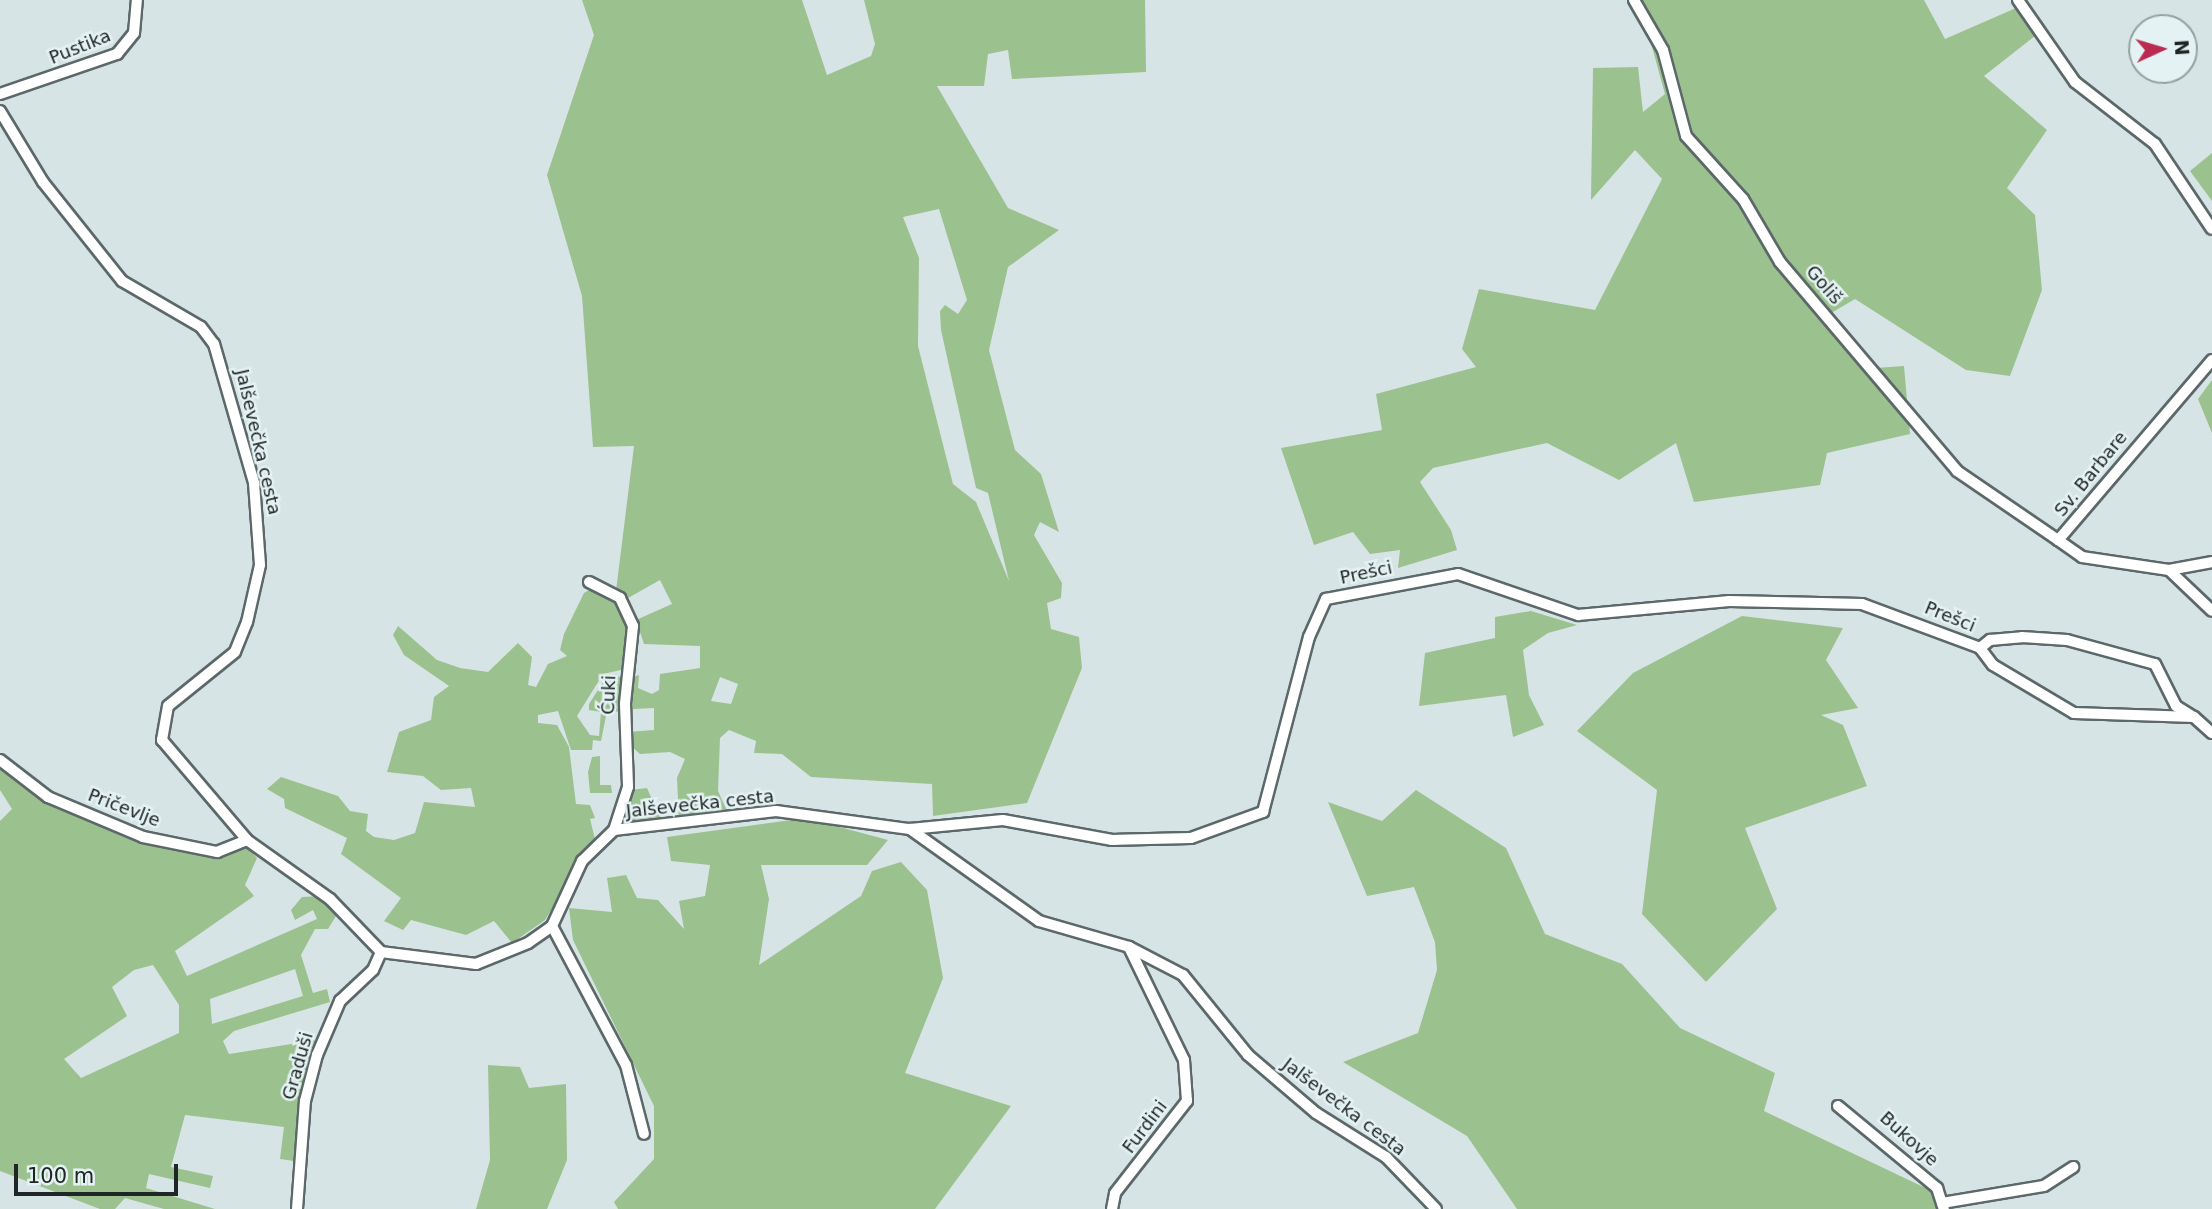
<!DOCTYPE html>
<html>
<head>
<meta charset="utf-8">
<style>
	body { margin:0 }
	#map { position:relative; width:2212px; height:1209px; overflow:hidden; background:#d7e4e6; font-family:"DejaVu Sans",sans-serif }
	div>[style] { position:absolute }
	[style*='--x'] { left:calc(var(--x)*1px); top:calc(var(--y)*1px); width:calc(var(--w)*1px); rotate:calc(var(--a)*1deg) }
	.green>* { inset:0; background:#9bc18f }
	.roads { filter:drop-shadow(2px 0 #5c6869) drop-shadow(-2px 0 #5c6869) drop-shadow(0 2px #5c6869) drop-shadow(0 -2px #5c6869) }
	.minor>* { height:10px; margin:-5px; padding:0 5px; transform-origin:5px; border-radius:5px; background:#fff }
	span { translate:-50% -50%; white-space:nowrap; text-align:center; line-height:1.15; -webkit-text-stroke:5px #e4f2f3; paint-order:stroke }
	.street-label { font-size:18px; color:#202525 }
	.north { position:absolute; left:2128px; top:14px; width:70px; height:70px; box-sizing:border-box; background:#e4f2f3; border:2px solid #96a0a1; border-radius:50%; rotate:86deg; font-size:19px; font-weight:700; line-height:28px; text-align:center; color:#202525 }
	.north::after { content:''; display:block; margin:auto; width:24px; height:32px; background:#ba2a51; clip-path:polygon(50% 0,100% 100%,50% 72%,0 100%) }
	.scale { position:absolute; left:14px; top:1164px; width:164px; height:32px; box-sizing:border-box; border:4px solid #202525; border-top:0; padding-left:9px; font-size:21px; line-height:24px; white-space:nowrap; color:#202525; -webkit-text-stroke:5px #e4f2f3; paint-order:stroke }
</style>
</head>
<body>
<div id="map">
	<div class="green">
		<div style="clip-path:polygon(evenodd,582px 0,802px 0,827px 75px,871px 56px,875px 44px,864px 0,1145px 0,1146px 72px,1012px 79px,1008px 50px,988px 54px,984px 86px,937px 86px,1008px 208px,1059px 230px,1008px 267px,989px 350px,1015px 450px,1041px 474px,1059px 532px,1040px 522px,1034px 535px,1062px 583px,1061px 598px,1047px 603px,1051px 629px,1079px 637px,1082px 668px,1027px 803px,933px 816px,932px 784px,811px 777px,782px 754px,754px 753px,756px 741px,729px 730px,720px 738px,718px 791px,728px 813px,679px 821px,677px 778px,685px 759px,670px 752px,640px 754px,630px 745px,628px 732px,654px 730px,654px 708px,633px 709px,628px 723px,633px 677px,639px 675px,638px 688px,652px 694px,659px 690px,660px 674px,700px 668px,700px 646px,644px 644px,636px 620px,672px 604px,660px 580px,628px 598px,616px 591px,634px 446px,593px 447px,582px 296px,547px 175px,594px 35px,582px 0,939px 209px,967px 300px,958px 314px,945px 305px,940px 311px,941px 330px,976px 488px,988px 493px,1009px 581px,976px 502px,953px 484px,918px 346px,919px 258px,903px 217px,939px 209px,582px 0,720px 677px,738px 684px,731px 704px,711px 701px,720px 677px)"></div>
		<div style="clip-path:polygon(1639px 0,1924px 0,1945px 39px,2016px 8px,2035px 36px,1984px 76px,2047px 130px,2007px 188px,2035px 215px,2042px 290px,2010px 376px,1966px 370px,1855px 299px,1821px 319px,1862px 369px,1904px 366px,1910px 434px,1827px 453px,1820px 485px,1694px 502px,1676px 443px,1619px 480px,1547px 443px,1433px 468px,1420px 482px,1451px 530px,1457px 550px,1398px 568px,1400px 550px,1370px 554px,1353px 532px,1314px 545px,1281px 448px,1382px 430px,1376px 394px,1476px 367px,1462px 349px,1479px 289px,1595px 310px,1662px 179px,1635px 150px,1591px 200px,1593px 68px,1638px 67px,1643px 112px,1665px 94px)"></div>
		<div style="clip-path:polygon(2212px 153px,2212px 201px,2190px 171px)"></div>
		<div style="clip-path:polygon(2212px 380px,2212px 433px,2198px 399px)"></div>
		<div style="clip-path:polygon(594px 587px,617px 599px,630px 626px,625px 669px,603px 674px,577px 716px,590px 735px,599px 736px,601px 712px,589px 710px,589px 704px,605px 679px,616px 674px,623px 680px,623px 712px,607px 711px,601px 741px,593px 740px,592px 750px,571px 750px,558px 711px,538px 715px,538px 723px,557px 725px,569px 747px,576px 804px,590px 805px,595px 818px,590px 819px,595px 839px,545px 920px,512px 943px,494px 921px,466px 935px,411px 920px,403px 930px,384px 921px,401px 898px,341px 854px,347px 838px,285px 808px,284px 799px,267px 789px,281px 777px,338px 796px,350px 811px,368px 814px,366px 831px,374px 837px,394px 840px,415px 833px,424px 802px,475px 807px,471px 788px,441px 790px,423px 776px,387px 772px,399px 732px,431px 720px,434px 697px,449px 686px,404px 655px,393px 635px,398px 626px,437px 660px,460px 668px,488px 672px,518px 643px,532px 657px,528px 685px,536px 687px,548px 664px,567px 656px,560px 650px,564px 634px,584px 593px)"></div>
		<div style="clip-path:polygon(1531px 611px,1577px 625px,1548px 633px,1523px 650px,1529px 695px,1544px 725px,1513px 737px,1506px 695px,1419px 706px,1425px 653px,1495px 638px,1495px 617px)"></div>
		<div style="clip-path:polygon(1742px 616px,1843px 628px,1826px 660px,1858px 708px,1821px 715px,1843px 725px,1867px 786px,1745px 828px,1777px 909px,1706px 982px,1642px 914px,1657px 790px,1577px 731px,1633px 673px)"></div>
		<div style="clip-path:polygon(600px 756px,600px 785px,611px 785px,612px 793px,590px 793px,588px 772px,592px 757px)"></div>
		<div style="clip-path:polygon(evenodd,0 766px,42px 798px,208px 853px,233px 853px,245px 845px,257px 858px,245px 885px,254px 896px,175px 951px,187px 976px,317px 919px,313px 910px,295px 920px,291px 910px,302px 897px,322px 896px,339px 911px,328px 929px,315px 929px,301px 955px,313px 993px,327px 989px,330px 1002px,234px 1031px,223px 1041px,229px 1054px,316px 1040px,294px 1161px,280px 1159px,284px 1127px,185px 1115px,171px 1167px,213px 1176px,210px 1188px,149px 1174px,146px 1188px,215px 1209px,164px 1209px,125px 1198px,115px 1209px,100px 1209px,0 1171px,0 821px,12px 809px,0 790px,0 766px,153px 965px,179px 1005px,179px 1033px,81px 1078px,64px 1059px,127px 1016px,112px 987px,134px 970px,153px 965px,0 766px,295px 969px,303px 996px,212px 1024px,210px 999px,295px 969px)"></div>
		<div style="clip-path:polygon(647px 788px,662px 822px,620px 824px,630px 790px)"></div>
		<div style="clip-path:polygon(1416px 790px,1506px 848px,1545px 934px,1622px 964px,1680px 1028px,1775px 1073px,1764px 1111px,1936px 1193px,1937px 1209px,1517px 1209px,1467px 1136px,1343px 1062px,1418px 1033px,1437px 970px,1435px 942px,1414px 887px,1367px 896px,1328px 802px,1382px 821px)"></div>
		<div style="clip-path:polygon(806px 818px,888px 840px,867px 865px,761px 865px,769px 899px,759px 965px,861px 896px,872px 871px,901px 862px,927px 890px,943px 978px,905px 1073px,1011px 1106px,935px 1209px,618px 1209px,614px 1202px,654px 1159px,654px 1106px,573px 940px,569px 908px,612px 912px,607px 878px,626px 875px,637px 898px,658px 900px,684px 929px,679px 901px,705px 896px,710px 865px,671px 861px,667px 837px)"></div>
		<div style="clip-path:polygon(488px 1065px,520px 1067px,529px 1088px,566px 1084px,567px 1160px,547px 1209px,476px 1209px,490px 1160px)"></div>
	</div>
	<div class="roads">
		<div class="minor">
			<div style="--x:1634;--y:0;--w:58;--a:59.9"></div>
			<div style="--x:1663;--y:50;--w:89;--a:75"></div>
			<div style="--x:1686;--y:136;--w:85;--a:47.9"></div>
			<div style="--x:1743;--y:199;--w:73;--a:59.6"></div>
			<div style="--x:1780;--y:262;--w:274;--a:49.7"></div>
			<div style="--x:1957;--y:471;--w:122;--a:34.3"></div>
			<div style="--x:2018;--y:0;--w:100;--a:55.2"></div>
			<div style="--x:2075;--y:82;--w:101;--a:37.8"></div>
			<div style="--x:2155;--y:144;--w:102;--a:56.2"></div>
			<div style="--x:0;--y:94;--w:124;--a:-18.9"></div>
			<div style="--x:117;--y:54;--w:27;--a:-51"></div>
			<div style="--x:134;--y:33;--w:33;--a:-85"></div>
			<div style="--x:0;--y:111;--w:83;--a:58.8"></div>
			<div style="--x:43;--y:182;--w:127;--a:51.4"></div>
			<div style="--x:122;--y:281;--w:91;--a:30.2"></div>
			<div style="--x:201;--y:327;--w:21;--a:53"></div>
			<div style="--x:214;--y:344;--w:145;--a:73.9"></div>
			<div style="--x:254;--y:483;--w:82;--a:85.8"></div>
			<div style="--x:260;--y:565;--w:58;--a:102.8"></div>
			<div style="--x:247;--y:622;--w:32;--a:112"></div>
			<div style="--x:235;--y:652;--w:86;--a:141.1"></div>
			<div style="--x:168;--y:706;--w:35;--a:100"></div>
			<div style="--x:162;--y:740;--w:131;--a:49.6"></div>
			<div style="--x:247;--y:840;--w:102;--a:35.4"></div>
			<div style="--x:330;--y:899;--w:74;--a:46.1"></div>
			<div style="--x:381;--y:952;--w:96;--a:7.2"></div>
			<div style="--x:476;--y:964;--w:56;--a:-22"></div>
			<div style="--x:528;--y:943;--w:29;--a:-35"></div>
			<div style="--x:552;--y:926;--w:72;--a:-65.2"></div>
			<div style="--x:582;--y:861;--w:45;--a:-44.1"></div>
			<div style="--x:614;--y:830;--w:163;--a:-6.7"></div>
			<div style="--x:776;--y:811;--w:135;--a:7.7"></div>
			<div style="--x:910;--y:829;--w:93;--a:-5.5"></div>
			<div style="--x:1003;--y:820;--w:111;--a:10.4"></div>
			<div style="--x:1112;--y:840;--w:79;--a:-1.5"></div>
			<div style="--x:1191;--y:838;--w:77;--a:-19.9"></div>
			<div style="--x:1263;--y:812;--w:181;--a:-75.3"></div>
			<div style="--x:1309;--y:637;--w:42;--a:-65.9"></div>
			<div style="--x:1326;--y:599;--w:134;--a:-10.7"></div>
			<div style="--x:1458;--y:574;--w:127;--a:18.9"></div>
			<div style="--x:1578;--y:615;--w:152;--a:-5.3"></div>
			<div style="--x:1729;--y:601;--w:133;--a:1.3"></div>
			<div style="--x:1862;--y:604;--w:126;--a:20.4"></div>
			<div style="--x:1980;--y:648;--w:21;--a:53"></div>
			<div style="--x:1993;--y:665;--w:94;--a:30.7"></div>
			<div style="--x:2074;--y:713;--w:120;--a:1.9"></div>
			<div style="--x:2194;--y:717;--w:24;--a:42"></div>
			<div style="--x:2212;--y:360;--w:237;--a:130.5"></div>
			<div style="--x:2058;--y:540;--w:29;--a:35"></div>
			<div style="--x:2082;--y:557;--w:88;--a:8.5"></div>
			<div style="--x:2169;--y:570;--w:59;--a:43.6"></div>
			<div style="--x:2169;--y:570;--w:44;--a:-10.5"></div>
			<div style="--x:589;--y:582;--w:35;--a:27"></div>
			<div style="--x:620;--y:598;--w:31;--a:65"></div>
			<div style="--x:633;--y:626;--w:78;--a:95.9"></div>
			<div style="--x:625;--y:704;--w:83;--a:87.9"></div>
			<div style="--x:628;--y:787;--w:45;--a:108"></div>
			<div style="--x:1980;--y:648;--w:13;--a:-39"></div>
			<div style="--x:1990;--y:640;--w:32;--a:-5"></div>
			<div style="--x:2022;--y:637;--w:45;--a:3.8"></div>
			<div style="--x:2067;--y:640;--w:91;--a:15.3"></div>
			<div style="--x:2155;--y:664;--w:47;--a:63.4"></div>
			<div style="--x:2176;--y:706;--w:19;--a:32"></div>
			<div style="--x:0;--y:760;--w:61;--a:37.6"></div>
			<div style="--x:48;--y:797;--w:103;--a:22.8"></div>
			<div style="--x:143;--y:837;--w:76;--a:11.5"></div>
			<div style="--x:217;--y:852;--w:32;--a:-22"></div>
			<div style="--x:910;--y:829;--w:158;--a:35.5"></div>
			<div style="--x:1039;--y:921;--w:94;--a:16.1"></div>
			<div style="--x:1129;--y:947;--w:61;--a:27.4"></div>
			<div style="--x:1183;--y:975;--w:103;--a:50.9"></div>
			<div style="--x:1248;--y:1055;--w:89;--a:40.5"></div>
			<div style="--x:1316;--y:1113;--w:83;--a:32.2"></div>
			<div style="--x:1386;--y:1157;--w:72;--a:46.1"></div>
			<div style="--x:552;--y:926;--w:157;--a:62"></div>
			<div style="--x:626;--y:1065;--w:71;--a:75.4"></div>
			<div style="--x:1838;--y:1106;--w:129;--a:39.6"></div>
			<div style="--x:1937;--y:1188;--w:22;--a:72"></div>
			<div style="--x:1942;--y:1203;--w:103;--a:-9.5"></div>
			<div style="--x:2044;--y:1186;--w:35;--a:-33"></div>
			<div style="--x:297;--y:1209;--w:108;--a:-85.8"></div>
			<div style="--x:305;--y:1101;--w:48;--a:-75.4"></div>
			<div style="--x:317;--y:1055;--w:59;--a:-66.9"></div>
			<div style="--x:340;--y:1001;--w:45;--a:-43.2"></div>
			<div style="--x:373;--y:970;--w:20;--a:-66"></div>
			<div style="--x:1112;--y:1209;--w:16;--a:-79"></div>
			<div style="--x:1115;--y:1193;--w:117;--a:-52"></div>
			<div style="--x:1187;--y:1101;--w:41;--a:-94.2"></div>
			<div style="--x:1184;--y:1060;--w:126;--a:-116"></div>
		</div>
	</div>
	<div class="street-label">
		<span style="left:80px;top:47px;rotate:-22deg">Pustika</span>
		<span style="left:1824px;top:285px;rotate:49deg">Goliš</span>
		<span style="left:258px;top:442px;rotate:77deg">Jalševečka cesta</span>
		<span style="left:2091px;top:474px;rotate:-51deg">Sv. Barbare</span>
		<span style="left:1366px;top:573px;rotate:-12deg">Prešci</span>
		<span style="left:1950px;top:617px;rotate:22deg">Prešci</span>
		<span style="left:609px;top:695px;rotate:-88deg">Ćuki</span>
		<span style="left:700px;top:804px;rotate:-6deg">Jalševečka cesta</span>
		<span style="left:124px;top:808px;rotate:21deg">Pričevlje</span>
		<span style="left:298px;top:1066px;rotate:-74deg">Graduši</span>
		<span style="left:1344px;top:1107px;rotate:37deg">Jalševečka cesta</span>
		<span style="left:1145px;top:1127px;rotate:-53deg">Furdini</span>
		<span style="left:1909px;top:1139px;rotate:42deg">Bukovje</span>
	</div>
	<div class="north">N</div>
	<div class="scale">100 m</div>
</div>
</body>
</html>
